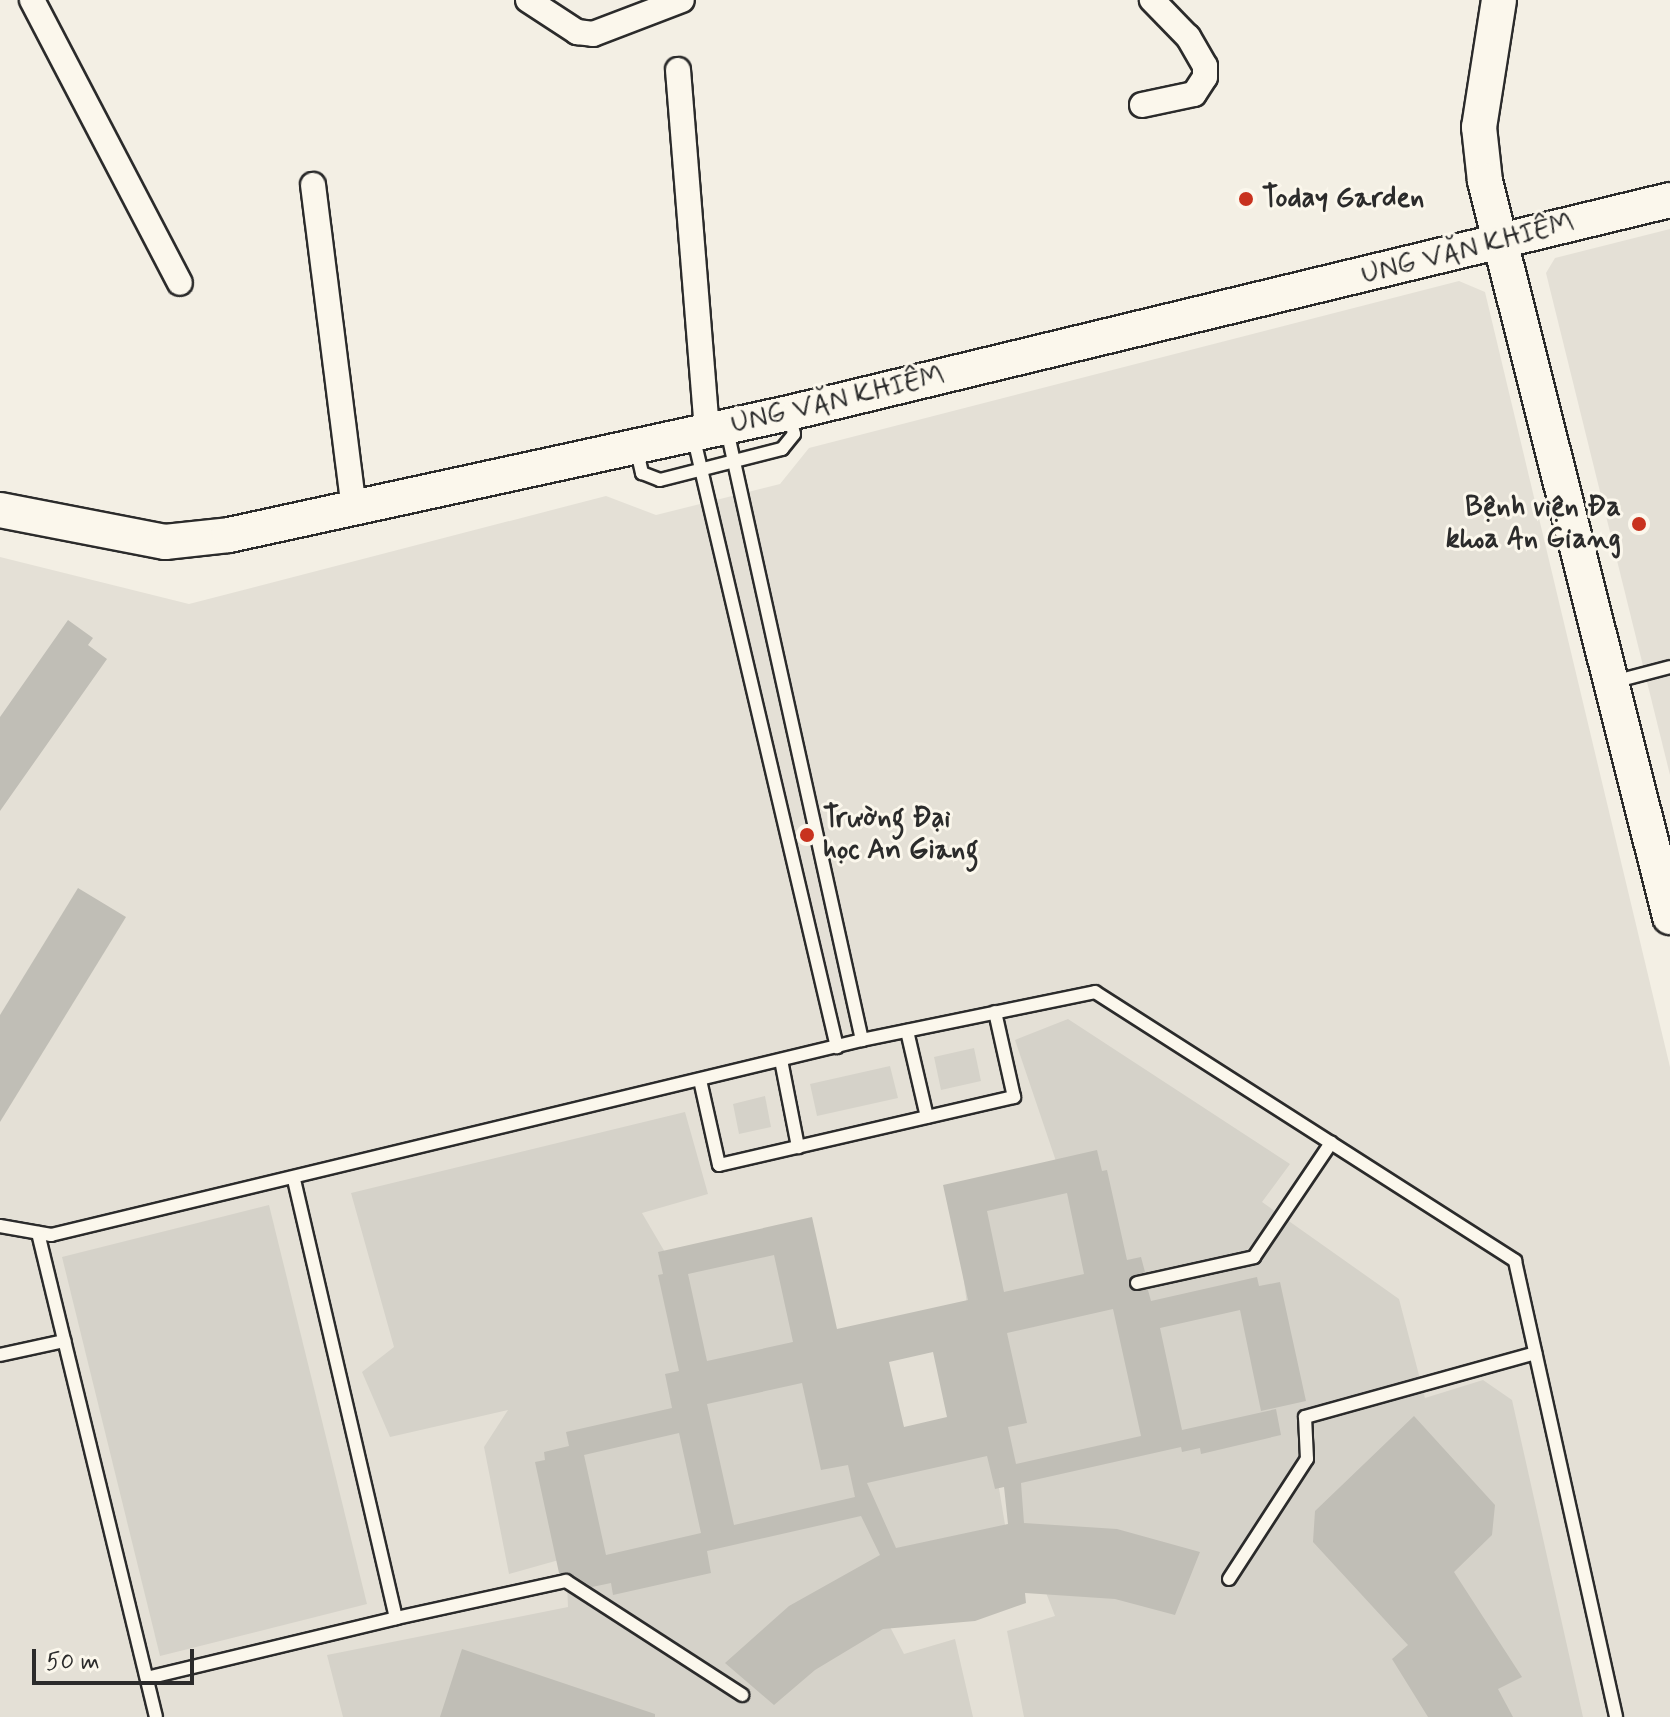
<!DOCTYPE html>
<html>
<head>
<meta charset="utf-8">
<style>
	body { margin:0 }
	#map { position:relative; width:1670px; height:1717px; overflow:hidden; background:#f3efe4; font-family:Mynerve,sans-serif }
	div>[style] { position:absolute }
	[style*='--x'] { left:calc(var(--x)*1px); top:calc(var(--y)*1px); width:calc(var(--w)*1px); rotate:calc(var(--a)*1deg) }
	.built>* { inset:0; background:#e4e0d6 }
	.green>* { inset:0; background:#d5d2c9 }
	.building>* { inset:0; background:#c0beb6 }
	.roads { filter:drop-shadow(2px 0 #2b2b2b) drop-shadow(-2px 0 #2b2b2b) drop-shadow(0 2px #2b2b2b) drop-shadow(0 -2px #2b2b2b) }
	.lane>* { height:12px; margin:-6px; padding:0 6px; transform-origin:6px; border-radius:6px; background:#fbf7ec }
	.street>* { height:24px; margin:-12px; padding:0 12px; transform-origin:12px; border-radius:12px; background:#fbf7ec }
	.secondary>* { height:34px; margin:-17px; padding:0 17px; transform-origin:17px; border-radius:17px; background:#fbf7ec }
	.dots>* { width:22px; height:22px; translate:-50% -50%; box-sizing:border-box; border:4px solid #fbf7ec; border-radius:50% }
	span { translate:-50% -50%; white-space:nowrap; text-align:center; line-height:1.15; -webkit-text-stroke:6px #fbf7ec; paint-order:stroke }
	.poi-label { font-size:28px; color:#2b2b2b; font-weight:700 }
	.left { translate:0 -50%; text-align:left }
	.right { translate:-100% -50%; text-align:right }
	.street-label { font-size:28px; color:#2b2b2b }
	.scale { position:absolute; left:32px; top:1649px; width:162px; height:36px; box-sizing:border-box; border:4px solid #2b2b2b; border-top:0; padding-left:10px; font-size:24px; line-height:28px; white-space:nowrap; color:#2b2b2b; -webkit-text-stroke:6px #fbf7ec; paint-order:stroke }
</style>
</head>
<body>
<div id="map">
	<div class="built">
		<div style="clip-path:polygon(1670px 229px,1670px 775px,1546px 273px,1555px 258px)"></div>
		<div style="clip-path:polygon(1459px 281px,1485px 292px,1670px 1067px,1670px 1717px,0 1717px,0 557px,189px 604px,606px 496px,656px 515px,780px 484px,809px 448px)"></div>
	</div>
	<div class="green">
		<div style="clip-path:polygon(1068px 1019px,1290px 1164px,1262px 1202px,1399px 1299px,1425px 1398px,1483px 1380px,1512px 1400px,1583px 1717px,1024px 1717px,1007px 1631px,1055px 1616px,994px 1458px,1008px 1543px,870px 1588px,904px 1654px,955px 1639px,973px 1717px,343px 1717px,327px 1655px,568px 1607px,566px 1558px,509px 1574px,484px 1447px,508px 1410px,390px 1437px,362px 1372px,394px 1347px,351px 1193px,685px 1112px,708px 1194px,642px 1213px,669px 1259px,786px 1228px,877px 1445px,983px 1428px,954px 1204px,1062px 1179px,1015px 1040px)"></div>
		<div style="clip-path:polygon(974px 1048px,981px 1081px,941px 1090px,934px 1057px)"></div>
		<div style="clip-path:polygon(890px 1066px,898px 1098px,817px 1116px,810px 1084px)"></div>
		<div style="clip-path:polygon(765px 1096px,771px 1127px,739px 1134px,733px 1104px)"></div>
		<div style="clip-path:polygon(269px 1205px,367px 1604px,160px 1656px,62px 1257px)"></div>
	</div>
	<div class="building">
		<div style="clip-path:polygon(68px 620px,93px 638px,88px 645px,107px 659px,0 811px,0 717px)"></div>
		<div style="clip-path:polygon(78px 888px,126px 917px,0 1122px,0 1015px)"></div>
		<div style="clip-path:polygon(evenodd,1097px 1150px,1102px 1171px,1107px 1170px,1127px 1260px,1141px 1257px,1145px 1272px,1130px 1277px,1130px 1288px,1148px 1290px,1151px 1301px,1257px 1277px,1259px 1286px,1280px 1282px,1306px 1401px,1261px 1411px,1240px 1310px,1160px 1328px,1182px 1430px,1276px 1409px,1281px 1435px,1201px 1454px,1200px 1448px,1182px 1452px,1181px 1447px,1021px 1483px,1024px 1523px,1117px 1529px,1200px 1552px,1175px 1615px,1115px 1599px,1025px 1593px,1026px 1603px,975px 1621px,883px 1629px,815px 1670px,774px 1705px,725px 1663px,789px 1606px,880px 1555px,861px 1516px,707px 1551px,711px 1573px,613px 1595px,611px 1583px,592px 1587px,570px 1573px,559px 1573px,535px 1462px,545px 1460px,544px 1452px,569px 1446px,566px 1432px,672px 1408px,665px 1374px,679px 1371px,658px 1275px,663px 1274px,658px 1252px,812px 1217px,837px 1329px,968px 1300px,943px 1185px,1097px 1150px,1067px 1193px,1084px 1274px,1004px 1292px,987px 1211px,1067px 1193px,1097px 1150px,774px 1255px,793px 1342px,707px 1361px,688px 1274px,774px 1255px,1097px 1150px,1113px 1309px,1141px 1436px,1016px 1464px,1008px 1427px,1027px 1423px,1007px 1333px,1113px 1309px,1097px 1150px,933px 1352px,947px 1417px,904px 1427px,889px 1362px,933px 1352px,1097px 1150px,802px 1383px,821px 1470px,848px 1465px,855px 1497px,734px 1525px,707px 1404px,802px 1383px,1097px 1150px,679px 1433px,701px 1533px,606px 1555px,584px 1455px,679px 1433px,1097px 1150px,987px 1456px,995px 1489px,1004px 1487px,1008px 1524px,896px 1548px,867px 1483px,987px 1456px)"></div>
		<div style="clip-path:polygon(1414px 1416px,1495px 1505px,1492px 1535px,1454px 1572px,1522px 1677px,1498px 1689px,1513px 1717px,1428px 1717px,1392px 1659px,1408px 1645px,1313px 1542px,1315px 1511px)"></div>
		<div style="clip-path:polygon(462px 1649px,655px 1714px,655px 1717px,440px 1717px)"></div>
	</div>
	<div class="roads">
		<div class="lane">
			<div style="--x:727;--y:430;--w:625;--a:77.52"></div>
			<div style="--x:693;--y:435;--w:629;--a:76.76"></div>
			<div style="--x:636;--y:447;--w:27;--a:77"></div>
			<div style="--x:642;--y:473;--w:19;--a:21"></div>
			<div style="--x:660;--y:480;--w:126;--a:-14.3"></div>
			<div style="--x:782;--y:449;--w:19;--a:-51"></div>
			<div style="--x:794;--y:434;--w:18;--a:-103"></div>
			<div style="--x:1613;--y:682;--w:59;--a:-14.7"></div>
			<div style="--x:907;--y:1031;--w:88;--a:76.9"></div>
			<div style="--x:781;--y:1060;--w:89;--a:78.9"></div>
			<div style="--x:700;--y:1080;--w:87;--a:77.4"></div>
			<div style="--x:719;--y:1165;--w:303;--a:-13"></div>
			<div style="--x:1014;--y:1097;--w:87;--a:-102.6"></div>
			<div style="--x:0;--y:1226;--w:52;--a:10"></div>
			<div style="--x:51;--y:1235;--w:834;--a:-13.52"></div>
			<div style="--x:862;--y:1040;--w:238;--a:-11.6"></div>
			<div style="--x:1095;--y:992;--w:499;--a:32.6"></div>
			<div style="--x:1515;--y:1261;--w:467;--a:77.5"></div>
			<div style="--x:38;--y:1233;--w:498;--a:76.3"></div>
			<div style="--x:1137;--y:1283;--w:120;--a:-12.5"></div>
			<div style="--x:1254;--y:1257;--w:138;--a:-56"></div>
			<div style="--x:0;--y:1355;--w:66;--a:-12.3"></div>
			<div style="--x:1229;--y:1579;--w:143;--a:-57"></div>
			<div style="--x:1307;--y:1459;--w:42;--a:-92.7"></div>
			<div style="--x:1305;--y:1417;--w:239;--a:-15.5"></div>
			<div style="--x:396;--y:1618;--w:174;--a:-12.3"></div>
			<div style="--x:566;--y:1581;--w:210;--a:32.9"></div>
			<div style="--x:147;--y:1678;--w:256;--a:-13.5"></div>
			<div style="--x:396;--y:1618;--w:450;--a:-103.1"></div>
		</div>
		<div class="street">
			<div style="--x:32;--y:0;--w:319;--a:62.4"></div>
			<div style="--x:528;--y:0;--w:59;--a:33.1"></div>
			<div style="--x:577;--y:32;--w:16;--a:7"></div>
			<div style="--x:593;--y:34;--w:95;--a:-20.9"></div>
			<div style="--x:678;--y:70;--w:362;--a:85.4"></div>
			<div style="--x:1142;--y:105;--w:53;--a:-11.9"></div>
			<div style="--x:1194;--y:94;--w:20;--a:-57"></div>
			<div style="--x:1205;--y:77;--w:11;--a:-90"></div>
			<div style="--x:1205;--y:66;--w:34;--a:-120"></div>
			<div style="--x:1188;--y:37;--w:52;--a:-134.2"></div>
			<div style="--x:313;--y:185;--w:326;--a:82.8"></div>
		</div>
		<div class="secondary">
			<div style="--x:1499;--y:0;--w:129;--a:98.9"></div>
			<div style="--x:1479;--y:127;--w:54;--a:83.7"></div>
			<div style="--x:1485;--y:181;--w:759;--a:75.89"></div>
			<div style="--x:0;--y:510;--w:168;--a:11"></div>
			<div style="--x:165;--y:542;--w:64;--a:-6.2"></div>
			<div style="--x:229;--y:535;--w:573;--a:-12.29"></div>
			<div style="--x:789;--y:413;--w:906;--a:-13.59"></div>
		</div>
	</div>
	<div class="dots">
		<div style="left:1246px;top:199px;background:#c8321e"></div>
		<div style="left:1639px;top:524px;background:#c8321e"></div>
		<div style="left:807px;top:835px;background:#c8321e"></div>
	</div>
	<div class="poi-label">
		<span class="left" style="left:1262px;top:199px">Today Garden</span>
		<span class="right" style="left:1621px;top:524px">Bệnh viện Đa<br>khoa An Giang</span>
		<span class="left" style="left:823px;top:835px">Trường Đại<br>học An Giang</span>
	</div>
	<div class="street-label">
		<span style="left:1468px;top:250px;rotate:-14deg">UNG VĂN KHIÊM</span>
		<span style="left:838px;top:401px;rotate:-13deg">UNG VĂN KHIÊM</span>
	</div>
	<div class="scale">50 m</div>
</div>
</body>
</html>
